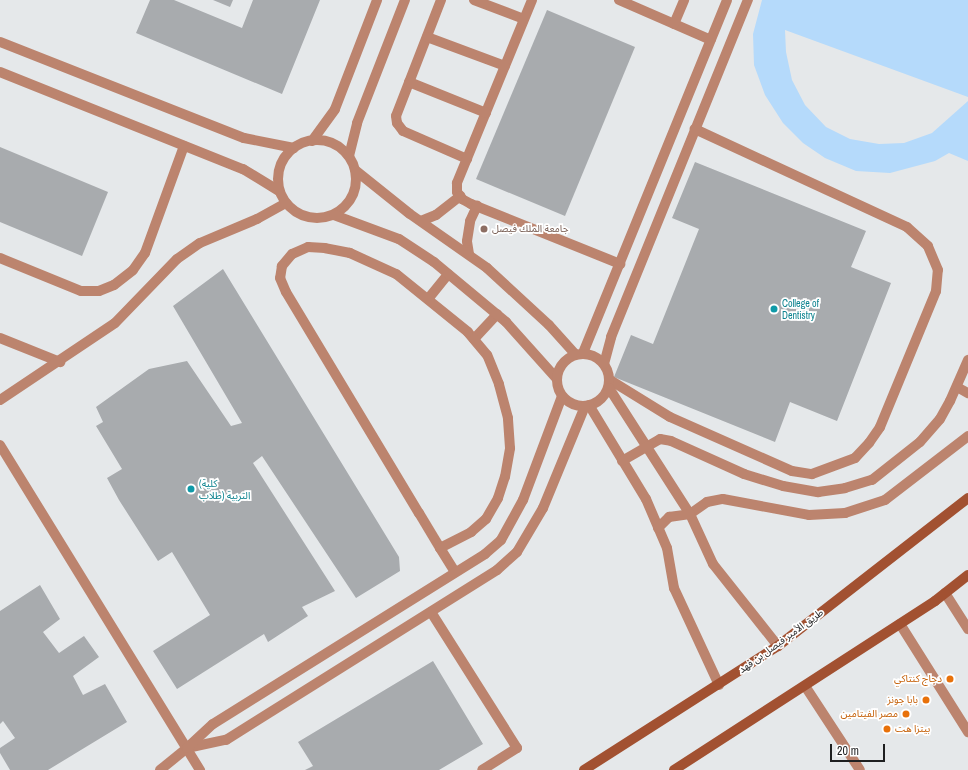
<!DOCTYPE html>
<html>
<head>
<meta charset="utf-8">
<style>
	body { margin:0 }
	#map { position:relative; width:968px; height:770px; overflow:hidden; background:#e5e8ea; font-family:"Archivo Narrow","Noto Sans Arabic",sans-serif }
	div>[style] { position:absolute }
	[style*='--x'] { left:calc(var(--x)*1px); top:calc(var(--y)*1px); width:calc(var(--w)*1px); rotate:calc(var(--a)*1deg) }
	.green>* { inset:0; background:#b5dafb }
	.building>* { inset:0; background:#a8abae }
	.service>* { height:10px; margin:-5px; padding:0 5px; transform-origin:5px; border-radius:5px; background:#bc846e }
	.minor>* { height:10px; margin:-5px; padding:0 5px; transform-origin:5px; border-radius:5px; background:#bc846e }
	.minor>.ring { margin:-5px; padding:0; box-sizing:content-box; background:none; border:10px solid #bc846e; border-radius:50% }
	.secondary>* { height:10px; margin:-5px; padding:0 5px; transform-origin:5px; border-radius:5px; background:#a25131 }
	.dots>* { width:11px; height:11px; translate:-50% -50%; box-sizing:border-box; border:2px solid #fff; border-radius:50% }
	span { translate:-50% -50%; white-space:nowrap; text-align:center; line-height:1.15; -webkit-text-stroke:3.5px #fff; paint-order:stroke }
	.education-label { font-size:10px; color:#785e54 }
	.left { translate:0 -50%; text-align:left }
	.culture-label { font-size:10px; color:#0d838f }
	.street-label { font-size:10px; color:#1e1f20 }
	.food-label { font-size:10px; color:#c56008 }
	.right { translate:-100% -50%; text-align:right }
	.scale { position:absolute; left:830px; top:744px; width:55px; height:18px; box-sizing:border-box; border:2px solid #1e1f20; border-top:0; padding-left:5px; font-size:12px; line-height:14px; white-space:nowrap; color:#1e1f20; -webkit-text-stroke:3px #fff; paint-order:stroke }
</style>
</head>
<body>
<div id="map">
	<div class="green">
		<div style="clip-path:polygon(762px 0,968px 0,968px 97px,785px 30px,786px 52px,792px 80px,805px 105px,826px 127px,850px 139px,879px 144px,904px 143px,932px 133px,968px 101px,968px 161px,949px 153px,935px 161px,890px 173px,856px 171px,825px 158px,803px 143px,783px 123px,765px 95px,754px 65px,753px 34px)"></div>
	</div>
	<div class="building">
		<div style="clip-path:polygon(150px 0,174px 0,242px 28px,253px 0,320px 0,282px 94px,136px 33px)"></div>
		<div style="clip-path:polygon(213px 0,233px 0,230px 7px)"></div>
		<div style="clip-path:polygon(547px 10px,635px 47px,565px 216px,476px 179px)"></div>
		<div style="clip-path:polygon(0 147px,108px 192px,82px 256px,0 222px)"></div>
		<div style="clip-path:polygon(695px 162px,866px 231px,851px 267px,891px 283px,837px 421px,790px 402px,775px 442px,614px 377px,631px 335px,653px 344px,699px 229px,672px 218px)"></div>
		<div style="clip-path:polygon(223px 269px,399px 557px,400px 571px,356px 598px,262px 456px,253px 463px,335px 591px,302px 607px,308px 616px,268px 642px,264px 634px,177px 689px,153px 651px,210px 615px,172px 552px,158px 561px,119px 500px,107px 478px,122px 469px,96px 426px,103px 422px,96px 407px,149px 369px,187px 361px,231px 426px,242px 423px,173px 306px)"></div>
		<div style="clip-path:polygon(40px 585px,60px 619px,43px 632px,59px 653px,84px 636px,99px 657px,73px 676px,83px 695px,105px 684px,127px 722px,48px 770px,10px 770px,0 753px,0 748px,15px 738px,3px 721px,0 724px,0 611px)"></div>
		<div style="clip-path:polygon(433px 661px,483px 744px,439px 770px,305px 770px,313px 766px,298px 742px)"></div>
	</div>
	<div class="service">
		<div style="--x:441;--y:0;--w:124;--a:111.2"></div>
		<div style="--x:396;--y:116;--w:7;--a:82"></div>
		<div style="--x:397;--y:123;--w:10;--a:53"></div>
		<div style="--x:403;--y:131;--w:70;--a:23.6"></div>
		<div style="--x:474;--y:0;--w:53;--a:20.8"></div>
		<div style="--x:532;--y:0;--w:198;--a:112.3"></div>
		<div style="--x:457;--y:183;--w:9;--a:90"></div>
		<div style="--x:457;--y:192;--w:9;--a:54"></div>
		<div style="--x:462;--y:199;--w:10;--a:29"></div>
		<div style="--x:471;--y:204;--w:161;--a:21.9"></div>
		<div style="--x:619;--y:0;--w:100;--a:23.5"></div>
		<div style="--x:674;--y:24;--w:26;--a:-67"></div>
		<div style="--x:427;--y:37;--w:83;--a:20.4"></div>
		<div style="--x:409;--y:82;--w:83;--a:21.9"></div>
		<div style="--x:421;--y:221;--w:16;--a:-22"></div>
		<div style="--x:436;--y:215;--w:31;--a:-38"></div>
		<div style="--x:469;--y:254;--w:13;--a:-99"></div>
		<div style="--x:467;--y:241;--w:20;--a:-81"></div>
		<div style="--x:470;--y:221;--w:17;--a:-65"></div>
		<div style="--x:0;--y:258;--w:87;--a:22.2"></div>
		<div style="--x:81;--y:291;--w:18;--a:0"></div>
		<div style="--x:99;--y:291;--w:16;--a:-22"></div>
		<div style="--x:114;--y:285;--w:24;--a:-38"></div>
		<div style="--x:133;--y:270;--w:21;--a:-55"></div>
		<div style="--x:145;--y:253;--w:114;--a:-70"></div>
		<div style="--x:428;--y:299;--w:32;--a:-51"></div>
		<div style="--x:0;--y:338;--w:65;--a:21.8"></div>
		<div style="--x:474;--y:339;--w:34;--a:-47"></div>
		<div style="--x:610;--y:380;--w:70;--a:31.7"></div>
		<div style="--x:670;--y:417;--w:133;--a:23.9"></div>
		<div style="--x:792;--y:471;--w:20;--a:9"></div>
		<div style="--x:812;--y:474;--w:46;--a:-20.4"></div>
		<div style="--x:855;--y:458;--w:21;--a:-47"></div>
		<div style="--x:869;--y:443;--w:19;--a:-55"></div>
		<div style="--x:880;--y:427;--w:147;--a:-67.6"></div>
		<div style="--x:936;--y:291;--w:21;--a:-85"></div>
		<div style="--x:938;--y:270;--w:26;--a:-113"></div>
		<div style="--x:928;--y:246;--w:28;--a:-138"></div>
		<div style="--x:907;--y:227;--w:234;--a:-155.2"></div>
		<div style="--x:957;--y:387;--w:13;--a:29"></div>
		<div style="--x:0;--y:400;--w:138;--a:-33.8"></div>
		<div style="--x:115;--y:323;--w:89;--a:-45.9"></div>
		<div style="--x:177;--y:259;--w:28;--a:-35"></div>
		<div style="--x:200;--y:243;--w:62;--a:-22.8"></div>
		<div style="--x:257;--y:219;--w:33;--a:-29"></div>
		<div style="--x:648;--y:446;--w:14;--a:-30"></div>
		<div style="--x:660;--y:439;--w:11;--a:10"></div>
		<div style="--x:671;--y:441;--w:80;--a:24.3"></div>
		<div style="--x:744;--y:474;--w:41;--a:17.1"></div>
		<div style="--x:783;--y:486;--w:36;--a:10"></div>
		<div style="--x:818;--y:492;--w:27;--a:-8"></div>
		<div style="--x:845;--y:488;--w:28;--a:-17"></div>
		<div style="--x:872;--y:480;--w:61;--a:-38.4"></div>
		<div style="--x:920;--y:442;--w:30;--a:-49"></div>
		<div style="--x:940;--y:419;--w:21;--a:-61"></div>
		<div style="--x:950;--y:401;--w:45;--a:-66.3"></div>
		<div style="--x:690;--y:514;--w:21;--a:-35"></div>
		<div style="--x:707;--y:502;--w:16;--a:-11"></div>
		<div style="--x:723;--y:499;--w:87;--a:10.5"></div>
		<div style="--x:809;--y:515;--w:36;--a:-3"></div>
		<div style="--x:845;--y:513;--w:42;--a:-18"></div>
		<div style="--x:885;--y:500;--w:105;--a:-37.6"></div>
		<div style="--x:440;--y:548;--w:35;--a:-27"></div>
		<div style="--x:471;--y:532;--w:20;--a:-41"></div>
		<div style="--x:486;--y:519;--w:24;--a:-60"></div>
		<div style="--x:498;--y:498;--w:22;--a:-72"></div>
		<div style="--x:505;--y:477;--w:29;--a:-80"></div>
		<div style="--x:510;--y:448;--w:30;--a:-94"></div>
		<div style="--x:508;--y:418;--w:35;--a:-105"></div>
		<div style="--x:499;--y:384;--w:31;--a:-112"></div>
		<div style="--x:487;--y:355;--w:30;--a:-130"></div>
		<div style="--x:468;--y:332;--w:92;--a:-141.1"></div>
		<div style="--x:396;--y:274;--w:51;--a:-155.5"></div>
		<div style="--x:350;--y:253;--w:25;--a:-169"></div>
		<div style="--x:325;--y:248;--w:17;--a:-177"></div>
		<div style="--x:308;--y:247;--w:17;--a:156"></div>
		<div style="--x:292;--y:254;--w:16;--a:130"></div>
		<div style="--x:282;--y:266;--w:12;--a:99"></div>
		<div style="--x:280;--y:278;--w:15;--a:67"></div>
		<div style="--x:286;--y:292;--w:258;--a:59"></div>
		<div style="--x:419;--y:513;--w:41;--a:59"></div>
		<div style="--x:440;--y:548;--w:28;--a:58"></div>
		<div style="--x:945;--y:593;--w:43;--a:57.4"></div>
		<div style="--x:900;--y:624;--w:128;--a:57.8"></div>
		<div style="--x:805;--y:686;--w:100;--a:56.8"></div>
		<div style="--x:160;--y:770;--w:35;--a:-39"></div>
	</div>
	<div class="minor">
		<div style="--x:0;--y:42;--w:262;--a:21.5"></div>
		<div style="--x:244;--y:138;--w:51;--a:11.3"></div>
		<div style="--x:0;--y:72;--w:262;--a:21.8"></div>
		<div style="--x:243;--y:169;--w:42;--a:31.4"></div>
		<div class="ring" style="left:278px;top:140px;width:68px;height:68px"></div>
		<div style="--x:312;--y:141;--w:39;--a:-54"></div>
		<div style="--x:335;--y:109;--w:117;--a:-68.9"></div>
		<div style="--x:349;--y:156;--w:34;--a:-76"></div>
		<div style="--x:357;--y:123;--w:132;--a:-68.7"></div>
		<div style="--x:355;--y:170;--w:70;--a:38.7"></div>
		<div style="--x:410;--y:214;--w:94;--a:35"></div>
		<div style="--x:487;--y:268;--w:84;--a:42.6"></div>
		<div style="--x:549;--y:325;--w:39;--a:48"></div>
		<div style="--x:334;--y:215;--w:69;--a:20.3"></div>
		<div style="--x:399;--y:239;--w:42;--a:33.3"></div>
		<div style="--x:434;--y:262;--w:94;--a:39.8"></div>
		<div style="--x:506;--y:322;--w:76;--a:48.2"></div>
		<div style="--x:583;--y:353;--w:381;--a:-67.8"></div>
		<div class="ring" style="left:557px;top:354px;width:42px;height:42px"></div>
		<div style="--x:604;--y:364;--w:28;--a:-75"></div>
		<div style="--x:611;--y:337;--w:364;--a:-67.9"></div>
		<div style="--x:609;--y:388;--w:150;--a:57.3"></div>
		<div style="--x:690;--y:514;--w:55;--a:65.3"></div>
		<div style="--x:713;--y:564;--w:105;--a:51.6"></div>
		<div style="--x:589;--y:405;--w:110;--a:58.8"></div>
		<div style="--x:646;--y:499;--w:53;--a:66.8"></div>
		<div style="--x:667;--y:548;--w:41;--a:80.1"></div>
		<div style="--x:674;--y:588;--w:107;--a:65.1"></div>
		<div style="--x:0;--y:445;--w:382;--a:58.4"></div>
		<div style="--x:622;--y:461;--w:30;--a:-30"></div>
		<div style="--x:658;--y:528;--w:16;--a:-45"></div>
		<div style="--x:669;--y:517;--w:21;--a:-8"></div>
		<div style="--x:431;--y:612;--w:161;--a:57.7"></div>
		<div style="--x:517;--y:748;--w:41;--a:147.8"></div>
		<div style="--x:187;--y:748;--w:40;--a:-12"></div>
		<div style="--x:226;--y:740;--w:320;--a:-32.1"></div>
		<div style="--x:497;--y:570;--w:27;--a:-42"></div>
		<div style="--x:517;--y:552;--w:51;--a:-59.4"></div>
		<div style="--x:543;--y:508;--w:110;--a:-67.6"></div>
		<div style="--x:187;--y:748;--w:35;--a:-43"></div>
		<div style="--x:213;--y:724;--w:321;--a:-32"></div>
		<div style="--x:485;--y:554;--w:21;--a:-41"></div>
		<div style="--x:501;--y:540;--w:46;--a:-61.2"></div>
		<div style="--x:523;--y:500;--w:111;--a:-69.4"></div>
	</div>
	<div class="secondary">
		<div style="--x:584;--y:770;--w:230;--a:-32.6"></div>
		<div style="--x:778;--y:646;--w:241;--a:-37.9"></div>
		<div style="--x:674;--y:770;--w:311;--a:-32.9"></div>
		<div style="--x:935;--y:601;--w:42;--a:-38.2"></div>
	</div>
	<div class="dots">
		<div style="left:484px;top:229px;background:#8d6e63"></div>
		<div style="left:774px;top:309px;background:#0f9aa8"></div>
		<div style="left:191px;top:489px;background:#0f9aa8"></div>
		<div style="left:950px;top:679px;background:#e8710a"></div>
		<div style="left:926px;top:700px;background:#e8710a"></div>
		<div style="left:906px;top:714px;background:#e8710a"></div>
		<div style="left:887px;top:729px;background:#e8710a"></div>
	</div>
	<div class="education-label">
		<span class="left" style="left:492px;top:229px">جامعة الملك فيصل</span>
	</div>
	<div class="culture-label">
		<span class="left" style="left:782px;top:309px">College of<br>Dentistry</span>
		<span class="left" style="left:199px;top:489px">(كلية<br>التربية (طلاب</span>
	</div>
	<div class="street-label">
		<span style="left:781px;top:641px;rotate:-36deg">طريق الأمير فيصل بن فهد</span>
	</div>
	<div class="food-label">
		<span class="right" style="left:942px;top:679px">دجاج كنتاكي</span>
		<span class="right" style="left:918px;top:700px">بابا جونز</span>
		<span class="right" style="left:898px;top:714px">مصر الفيتامين</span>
		<span class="left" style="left:895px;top:729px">بيتزا هت</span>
	</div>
	<div class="scale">20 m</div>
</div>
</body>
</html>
